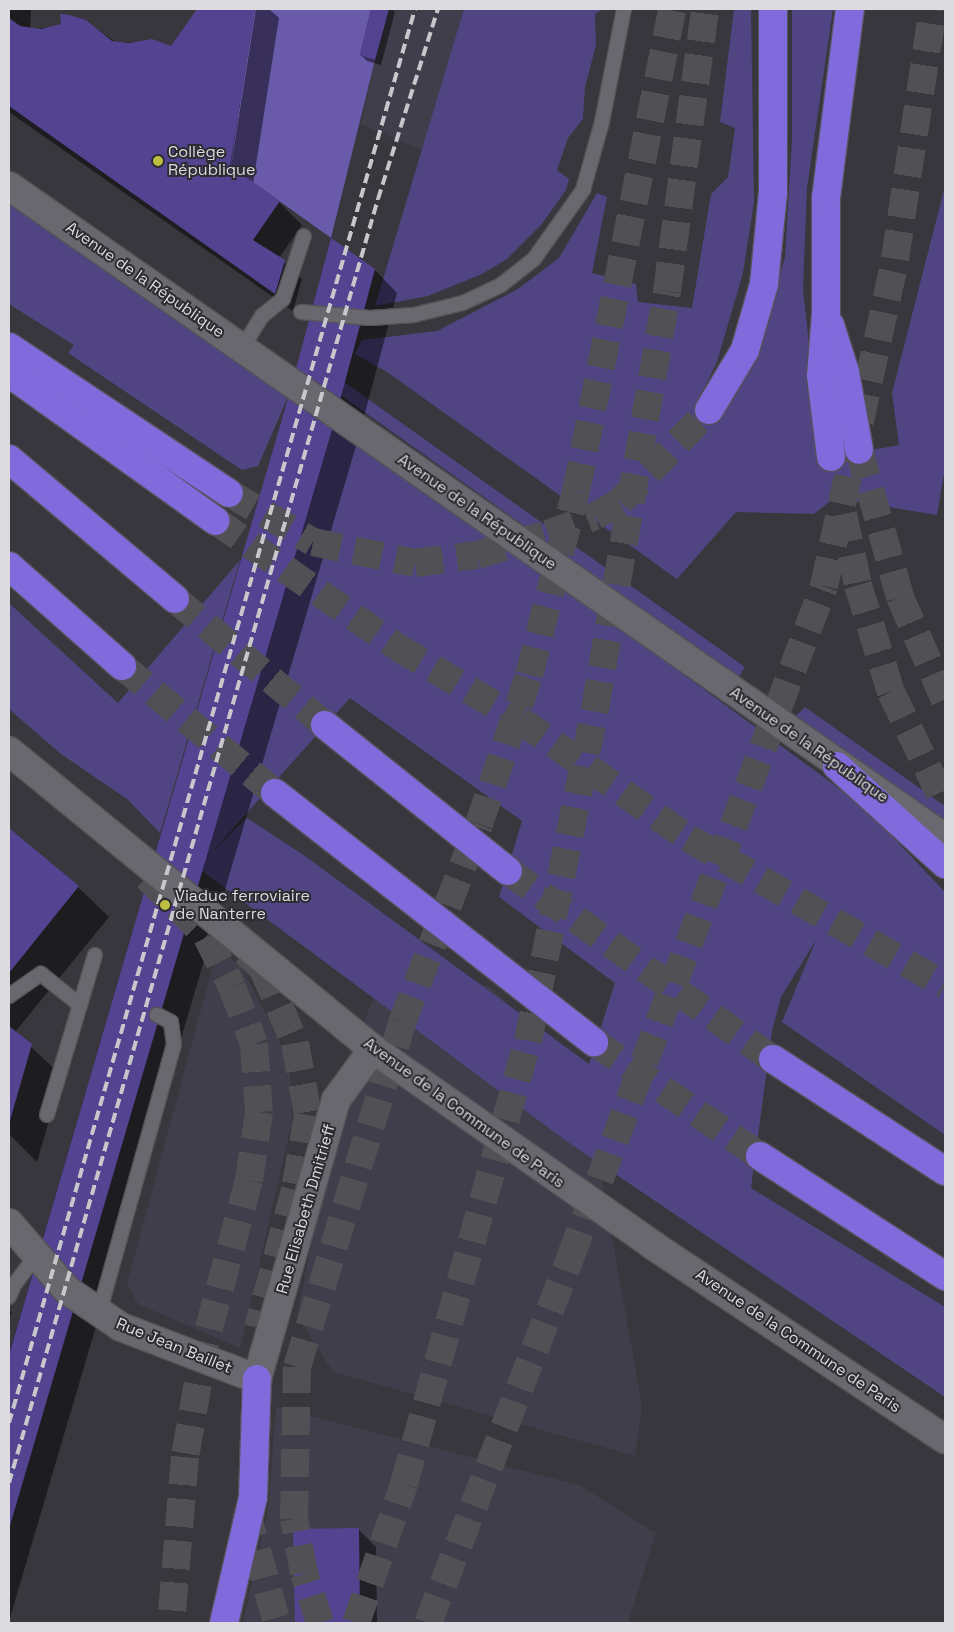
<!DOCTYPE html>
<html>
<head>
<meta charset="utf-8">
<style>
	body { margin:0 }
	#map { position:relative; width:954px; height:1632px; overflow:hidden; background:#37373d; font-family:"Space Grotesk",sans-serif }
	div>[style] { position:absolute }
	[style*='--x'] { left:calc(var(--x)*1px); top:calc(var(--y)*1px); width:calc(var(--w)*1px); rotate:calc(var(--a)*1deg) }
	.built>* { inset:0; background:#3f3e4a }
	.green>* { inset:0; background:#504582 }
	.forest>* { inset:0; background:#695baa }
	.shadow>* { inset:0; background:#0007 }
	.building>* { inset:0; background:#534390 }
	.highway-tunnel>* { height:28px; margin-top:-14px; transform-origin:0; background:repeating-linear-gradient(90deg,#505055 0 28px,transparent 0 42px) }
	.roads { filter:drop-shadow(1px 0 #545358) drop-shadow(-1px 0 #545358) drop-shadow(0 1px #545358) drop-shadow(0 -1px #545358) }
	.lane>* { height:14px; margin:-7px; padding:0 7px; transform-origin:7px; border-radius:7px; background:#69686f }
	.street>* { height:28px; margin:-14px; padding:0 14px; transform-origin:14px; border-radius:14px; background:#69686f }
	.secondary>* { height:28px; margin:-14px; padding:0 14px; transform-origin:14px; border-radius:14px; background:#69686f }
	.highway>* { height:28px; margin:-14px; padding:0 14px; transform-origin:14px; border-radius:14px; background:#816adb }
	.rail>* { height:4px; margin-top:-2px; transform-origin:0; background:repeating-linear-gradient(90deg,#c8c7cb 0 10px,transparent 0 15px) }
	.dots>* { width:14px; height:14px; translate:-50% -50%; box-sizing:border-box; border:2px solid #2d2c32; border-radius:50% }
	span { translate:-50% -50%; white-space:nowrap; text-align:center; line-height:1.15; -webkit-text-stroke:4px #2d2c32; paint-order:stroke }
	.poi-label { font-size:16px; color:#dcdbdf }
	.left { translate:0 -50%; text-align:left }
	.street-label { font-size:16px; color:#dcdbdf }
	.frame { position:absolute; inset:0; border:10px solid #dcdbdf; pointer-events:none }
</style>
</head>
<body>
<div id="map">
	<div class="built">
		<div style="clip-path:polygon(371px 9px,464px 9px,424px 151px,361px 124px,375px 60px,360px 55px)"></div>
		<div style="clip-path:polygon(218px 946px,243px 970px,274px 1029px,290px 1068px,292px 1122px,240px 1348px,138px 1304px,127px 1284px)"></div>
		<div style="clip-path:polygon(389px 961px,490px 987px,584px 1077px,642px 1406px,635px 1456px,333px 1372px,297px 1316px,346px 1065px)"></div>
		<div style="clip-path:polygon(276px 1407px,579px 1485px,656px 1533px,628px 1623px,243px 1623px,268px 1510px)"></div>
	</div>
	<div class="green">
		<div style="clip-path:polygon(464px 9px,603px 9px,595px 14px,596px 45px,585px 87px,583px 119px,568px 138px,557px 170px,569px 179px,566px 190px,541px 225px,507px 259px,482px 274px,428px 296px,375px 306px)"></div>
		<div style="clip-path:polygon(734px 9px,751px 9px,754px 202px,743px 273px,717px 362px,697px 403px,719px 421px,756px 353px,785px 257px,792px 141px,792px 9px,833px 9px,807px 188px,803px 290px,822px 459px,899px 445px,892px 393px,945px 186px,945px 468px,937px 515px,834px 498px,814px 514px,736px 512px,677px 579px,387px 372px,355px 354px,362px 340px,437px 331px,518px 289px,559px 258px,597px 193px,607px 197px,592px 273px,636px 284px,638px 302px,692px 308px,711px 194px,728px 177px,735px 128px,720px 122px)"></div>
		<div style="clip-path:polygon(9px 203px,288px 397px,258px 466px,242px 470px,68px 353px,74px 345px,9px 304px)"></div>
		<div style="clip-path:polygon(344px 382px,745px 667px,738px 678px,342px 396px)"></div>
		<div style="clip-path:polygon(evenodd,330px 428px,623px 630px,863px 806px,945px 892px,945px 1135px,782px 1022px,816px 940px,781px 997px,772px 1031px,751px 1188px,945px 1307px,945px 1397px,565px 1140px,202px 871px,330px 428px,350px 698px,522px 821px,499px 897px,615px 983px,589px 1064px,305px 856px,247px 818px,211px 853px,350px 698px)"></div>
		<div style="clip-path:polygon(240px 560px,173px 789px,160px 833px,127px 799px,61px 754px,9px 709px,9px 603px,118px 703px)"></div>
		<div style="clip-path:polygon(805px 707px,945px 806px,945px 824px,795px 717px)"></div>
	</div>
	<div class="forest">
		<div style="clip-path:polygon(255px 9px,371px 9px,360px 55px,375px 60px,331px 238px,230px 166px)"></div>
	</div>
	<div class="shadow">
		<div style="clip-path:polygon(9px 9px,31px 9px,30px 30px,62px 25px,94px 27px,117px 43px,152px 41px,171px 48px,199px 9px,253px 9px,230px 173px,256px 9px,269px 9px,279px 18px,253px 184px,279px 202px,302px 225px,279px 258px,302px 279px,293px 311px,9px 112px)"></div>
		<div style="clip-path:polygon(373px 9px,391px 9px,395px 12px,381px 65px,367px 61px,361px 55px)"></div>
		<div style="clip-path:polygon(375px 270px,397px 293px,356px 446px,9px 1621px,9px 1354px,290px 395px)"></div>
		<div style="clip-path:polygon(9px 829px,78px 887px,109px 917px,15px 1032px,62px 1076px,37px 1162px,9px 1134px)"></div>
		<div style="clip-path:polygon(9px 1309px,12px 1313px,9px 1317px)"></div>
		<div style="clip-path:polygon(358px 1529px,376px 1547px,377px 1623px,296px 1623px,295px 1531px)"></div>
	</div>
	<div class="building">
		<div style="clip-path:polygon(197px 9px,255px 9px,230px 166px,280px 201px,253px 240px,285px 260px,275px 294px,9px 106px,9px 18px,20px 26px,41px 29px,61px 24px,60px 14px,69px 15px,86px 20px,112px 41px,129px 43px,152px 39px,171px 46px)"></div>
		<div style="clip-path:polygon(371px 9px,389px 9px,375px 60px,360px 55px)"></div>
		<div style="clip-path:polygon(331px 238px,375px 269px,334px 423px,9px 1529px,9px 1355px,289px 395px)"></div>
		<div style="clip-path:polygon(9px 828px,79px 886px,9px 973px)"></div>
		<div style="clip-path:polygon(9px 1026px,32px 1044px,9px 1124px)"></div>
		<div style="clip-path:polygon(359px 1528px,360px 1623px,295px 1623px,293px 1529px)"></div>
	</div>
	<div class="highway-tunnel">
		<div style="--x:859;--y:450;--w:153;--a:74.4"></div>
		<div style="--x:900;--y:597;--w:112;--a:66.4"></div>
		<div style="--x:229;--y:493;--w:97;--a:30.3"></div>
		<div style="--x:313;--y:542;--w:104;--a:11.6"></div>
		<div style="--x:415;--y:563;--w:63;--a:-7.4"></div>
		<div style="--x:477;--y:555;--w:74;--a:-16.5"></div>
		<div style="--x:548;--y:534;--w:50;--a:-21"></div>
		<div style="--x:595;--y:516;--w:29;--a:-29"></div>
		<div style="--x:620;--y:502;--w:128;--a:-45.9"></div>
		<div style="--x:843;--y:514;--w:73;--a:78.1"></div>
		<div style="--x:858;--y:585;--w:112;--a:72.9"></div>
		<div style="--x:891;--y:692;--w:124;--a:64.3"></div>
		<div style="--x:216;--y:521;--w:221;--a:34.8"></div>
		<div style="--x:397;--y:647;--w:143;--a:30.7"></div>
		<div style="--x:520;--y:720;--w:205;--a:35.1"></div>
		<div style="--x:688;--y:838;--w:296;--a:29.8"></div>
		<div style="--x:175;--y:599;--w:196;--a:40"></div>
		<div style="--x:122;--y:666;--w:199;--a:39.7"></div>
		<div style="--x:508;--y:871;--w:325;--a:35.4"></div>
		<div style="--x:147;--y:877;--w:85;--a:45"></div>
		<div style="--x:207;--y:937;--w:56;--a:63.4"></div>
		<div style="--x:232;--y:987;--w:61;--a:68.9"></div>
		<div style="--x:254;--y:1044;--w:68;--a:85.8"></div>
		<div style="--x:259;--y:1112;--w:69;--a:98.4"></div>
		<div style="--x:249;--y:1180;--w:169;--a:105.1"></div>
		<div style="--x:205;--y:1343;--w:116;--a:100"></div>
		<div style="--x:185;--y:1457;--w:167;--a:94.8"></div>
		<div style="--x:245;--y:952;--w:25;--a:43"></div>
		<div style="--x:263;--y:969;--w:81;--a:66.6"></div>
		<div style="--x:295;--y:1043;--w:73;--a:79.8"></div>
		<div style="--x:308;--y:1115;--w:76;--a:99.8"></div>
		<div style="--x:295;--y:1190;--w:143;--a:105"></div>
		<div style="--x:594;--y:1042;--w:201;--a:34.5"></div>
		<div style="--x:246;--y:1510;--w:117;--a:74.7"></div>
		<div style="--x:320;--y:1623;--w:52;--a:-107.7"></div>
		<div style="--x:304;--y:1573;--w:55;--a:-100.5"></div>
		<div style="--x:294;--y:1519;--w:152;--a:-88.9"></div>
		<div style="--x:297;--y:1367;--w:360;--a:-73"></div>
		<div style="--x:402;--y:1023;--w:213;--a:-68.8"></div>
		<div style="--x:479;--y:824;--w:157;--a:-71.4"></div>
		<div style="--x:529;--y:675;--w:190;--a:-75.7"></div>
		<div style="--x:576;--y:491;--w:491;--a:-78.7"></div>
		<div style="--x:356;--y:1623;--w:147;--a:-70.9"></div>
		<div style="--x:404;--y:1484;--w:460;--a:-74.4"></div>
		<div style="--x:528;--y:1041;--w:339;--a:-78.6"></div>
		<div style="--x:595;--y:709;--w:424;--a:-80.2"></div>
		<div style="--x:667;--y:291;--w:285;--a:-82.3"></div>
		<div style="--x:428;--y:1623;--w:392;--a:-68.7"></div>
		<div style="--x:570;--y:1258;--w:718;--a:-69.29"></div>
		<div style="--x:824;--y:586;--w:335;--a:-77.7"></div>
		<div style="--x:895;--y:259;--w:253;--a:-81.4"></div>
	</div>
	<div class="roads">
		<div class="lane">
			<div style="--x:301;--y:312;--w:69;--a:5"></div>
			<div style="--x:370;--y:318;--w:44;--a:-3.9"></div>
			<div style="--x:414;--y:315;--w:50;--a:-13.8"></div>
			<div style="--x:463;--y:303;--w:42;--a:-25.3"></div>
			<div style="--x:501;--y:285;--w:42;--a:-38.2"></div>
			<div style="--x:534;--y:259;--w:85;--a:-54.6"></div>
			<div style="--x:583;--y:190;--w:71;--a:-74.4"></div>
			<div style="--x:602;--y:122;--w:115;--a:-79"></div>
			<div style="--x:242;--y:348;--w:38;--a:-58"></div>
			<div style="--x:262;--y:316;--w:27;--a:-39"></div>
			<div style="--x:283;--y:299;--w:66;--a:-71.6"></div>
			<div style="--x:9;--y:996;--w:39;--a:-35"></div>
			<div style="--x:41;--y:974;--w:50;--a:38.5"></div>
			<div style="--x:47;--y:1115;--w:167;--a:-73.3"></div>
			<div style="--x:9;--y:1297;--w:13;--a:-67"></div>
			<div style="--x:14;--y:1285;--w:36;--a:-53"></div>
			<div style="--x:99;--y:1313;--w:279;--a:-74.4"></div>
			<div style="--x:174;--y:1044;--w:22;--a:-98"></div>
			<div style="--x:171;--y:1022;--w:16;--a:-153"></div>
		</div>
		<div class="street">
			<div style="--x:9;--y:1223;--w:89;--a:49.1"></div>
			<div style="--x:67;--y:1290;--w:65;--a:34.4"></div>
			<div style="--x:121;--y:1327;--w:146;--a:20.9"></div>
		</div>
		<div class="secondary">
			<div style="--x:9;--y:186;--w:1141;--a:34.86"></div>
			<div style="--x:9;--y:751;--w:470;--a:39.3"></div>
			<div style="--x:373;--y:1049;--w:343;--a:35"></div>
			<div style="--x:654;--y:1246;--w:349;--a:33.6"></div>
			<div style="--x:257;--y:1379;--w:290;--a:-74.2"></div>
			<div style="--x:336;--y:1100;--w:63;--a:-54"></div>
		</div>
		<div class="highway">
			<div style="--x:830;--y:325;--w:49;--a:72.3"></div>
			<div style="--x:845;--y:372;--w:79;--a:79.8"></div>
			<div style="--x:9;--y:347;--w:264;--a:33.6"></div>
			<div style="--x:9;--y:373;--w:254;--a:35.6"></div>
			<div style="--x:709;--y:410;--w:70;--a:-59"></div>
			<div style="--x:745;--y:350;--w:69;--a:-73.9"></div>
			<div style="--x:764;--y:284;--w:91;--a:-84.4"></div>
			<div style="--x:773;--y:193;--w:184;--a:-90"></div>
			<div style="--x:831;--y:457;--w:82;--a:-97"></div>
			<div style="--x:821;--y:376;--w:62;--a:-85.4"></div>
			<div style="--x:826;--y:314;--w:116;--a:-90"></div>
			<div style="--x:826;--y:198;--w:191;--a:-82.8"></div>
			<div style="--x:9;--y:459;--w:217;--a:40.1"></div>
			<div style="--x:9;--y:566;--w:151;--a:41.5"></div>
			<div style="--x:325;--y:725;--w:234;--a:38.6"></div>
			<div style="--x:837;--y:766;--w:146;--a:42.2"></div>
			<div style="--x:275;--y:793;--w:405;--a:38"></div>
			<div style="--x:773;--y:1059;--w:205;--a:33.1"></div>
			<div style="--x:760;--y:1156;--w:221;--a:33"></div>
			<div style="--x:224;--y:1623;--w:129;--a:-77"></div>
			<div style="--x:253;--y:1497;--w:118;--a:-88.1"></div>
		</div>
	</div>
	<div class="rail">
		<div style="--x:9;--y:1423;--w:1471;--a:-73.98"></div>
		<div style="--x:9;--y:1483;--w:1336;--a:-73.97"></div>
		<div style="--x:378;--y:199;--w:199;--a:-72.5"></div>
	</div>
	<div class="dots">
		<div style="left:158px;top:161px;background:#bdbf43"></div>
		<div style="left:165px;top:905px;background:#bdbf43"></div>
	</div>
	<div class="poi-label">
		<span class="left" style="left:168px;top:161px">Collège<br>République</span>
		<span class="left" style="left:175px;top:905px">Viaduc ferroviaire<br>de Nanterre</span>
	</div>
	<div class="street-label">
		<span style="left:145px;top:280px;rotate:35deg">Avenue de la République</span>
		<span style="left:477px;top:512px;rotate:35deg">Avenue de la République</span>
		<span style="left:809px;top:745px;rotate:35deg">Avenue de la République</span>
		<span style="left:464px;top:1113px;rotate:36deg">Avenue de la Commune de Paris</span>
		<span style="left:306px;top:1209px;rotate:-74deg">Rue Elisabeth Dmitrieff</span>
		<span style="left:798px;top:1341px;rotate:34deg">Avenue de la Commune de Paris</span>
		<span style="left:174px;top:1346px;rotate:22deg">Rue Jean Baillet</span>
	</div>
	<div class="frame"></div>
</div>
</body>
</html>
